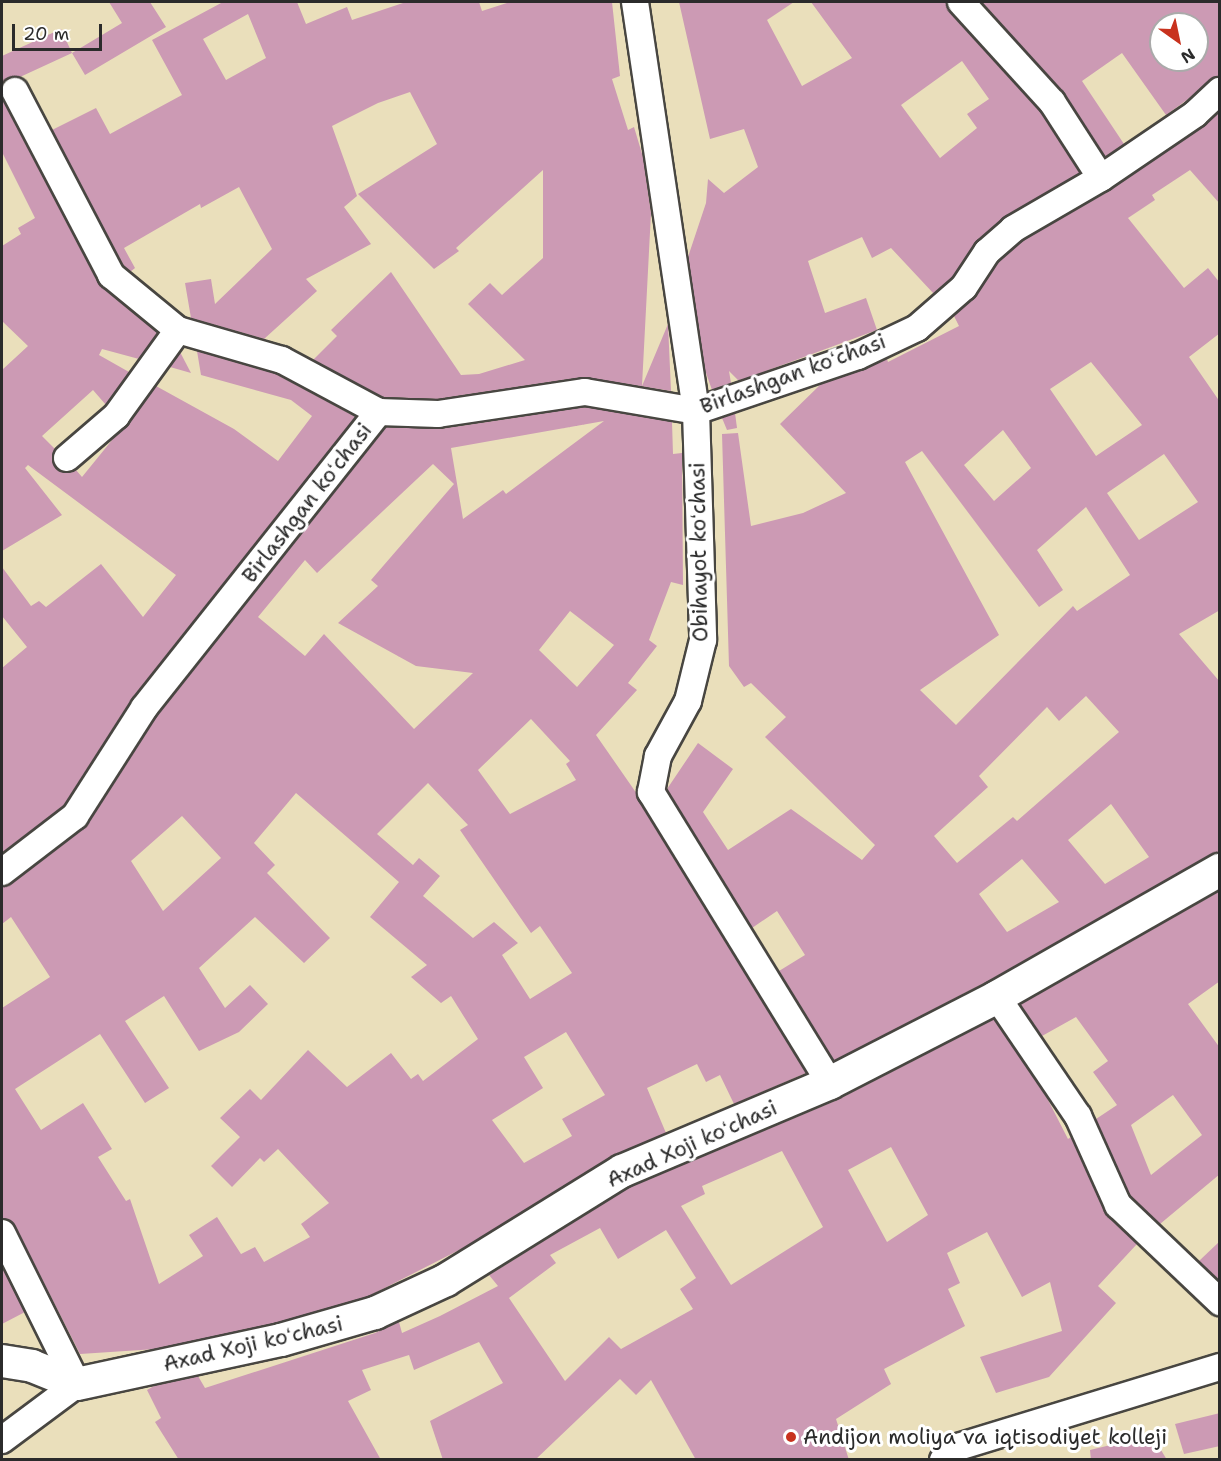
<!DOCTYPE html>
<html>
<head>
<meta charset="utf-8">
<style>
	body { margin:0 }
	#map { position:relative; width:1221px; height:1461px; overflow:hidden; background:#eadfbb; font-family:"Shantell Sans",sans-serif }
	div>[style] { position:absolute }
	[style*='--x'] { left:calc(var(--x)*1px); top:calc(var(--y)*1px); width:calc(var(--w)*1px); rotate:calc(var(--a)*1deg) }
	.building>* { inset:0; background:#cc9ab4 }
	.roads { filter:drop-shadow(2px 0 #484641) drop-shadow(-2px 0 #484641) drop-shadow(0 2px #484641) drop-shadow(0 -2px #484641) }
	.minor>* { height:26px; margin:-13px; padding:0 13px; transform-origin:13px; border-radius:13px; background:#fff }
	.tertiary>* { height:32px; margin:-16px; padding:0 16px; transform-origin:16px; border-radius:16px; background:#fff }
	.dots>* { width:16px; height:16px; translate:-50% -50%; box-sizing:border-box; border:3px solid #fff; border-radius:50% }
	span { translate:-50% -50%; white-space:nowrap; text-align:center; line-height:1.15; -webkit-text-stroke:6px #fff; paint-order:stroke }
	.street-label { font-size:21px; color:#2b2b2b }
	.poi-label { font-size:21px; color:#2b2b2b }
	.left { translate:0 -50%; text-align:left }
	.frame { position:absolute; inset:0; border:3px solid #2b2b2b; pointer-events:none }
	.north { position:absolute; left:1149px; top:12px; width:60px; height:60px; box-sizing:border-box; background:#fff; border:2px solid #aaa; border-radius:50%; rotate:147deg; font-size:16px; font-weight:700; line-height:24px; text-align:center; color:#2b2b2b }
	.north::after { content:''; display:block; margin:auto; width:21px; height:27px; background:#c8321e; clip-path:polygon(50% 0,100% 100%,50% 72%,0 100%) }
	.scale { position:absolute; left:12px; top:24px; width:90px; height:27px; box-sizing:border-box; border:3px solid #2b2b2b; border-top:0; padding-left:8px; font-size:18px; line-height:21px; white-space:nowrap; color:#2b2b2b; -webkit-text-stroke:4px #fff; paint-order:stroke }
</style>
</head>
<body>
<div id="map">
	<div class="building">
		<div style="clip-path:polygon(109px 2px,150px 2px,166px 27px,85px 75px,72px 53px,122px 23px)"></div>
		<div style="clip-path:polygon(evenodd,223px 2px,297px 2px,306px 24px,347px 7px,352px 20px,406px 2px,479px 2px,482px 11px,510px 2px,612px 2px,620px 76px,612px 79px,628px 130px,634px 127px,643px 157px,651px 213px,642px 386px,668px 324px,671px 391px,583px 377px,437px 399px,383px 397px,313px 360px,337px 336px,331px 330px,391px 272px,461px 375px,479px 374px,525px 360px,468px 304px,490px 283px,502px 295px,543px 258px,543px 170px,456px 248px,459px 251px,434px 269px,358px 194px,437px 144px,410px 92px,378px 103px,332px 126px,357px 196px,344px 207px,371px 244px,306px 279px,317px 291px,264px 339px,191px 318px,185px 283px,211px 279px,215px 304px,272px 249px,239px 187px,201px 208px,200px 204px,124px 248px,135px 268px,130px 272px,123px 265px,52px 130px,96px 108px,110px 134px,182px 95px,152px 40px,223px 2px,248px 14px,266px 58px,226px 80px,203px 39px,248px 14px)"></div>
		<div style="clip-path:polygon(evenodd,679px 2px,794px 2px,767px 20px,802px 86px,852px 58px,811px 2px,946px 2px,950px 12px,1040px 111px,1080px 173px,1003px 218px,977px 241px,953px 277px,934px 294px,891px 248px,872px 258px,862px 237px,808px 261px,825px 313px,866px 298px,877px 330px,739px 381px,729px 371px,731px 383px,712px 390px,705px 370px,688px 257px,706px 203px,708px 179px,724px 193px,758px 167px,744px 129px,710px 139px,679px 2px,962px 61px,989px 99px,967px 114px,977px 128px,940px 158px,901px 105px,962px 61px)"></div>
		<div style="clip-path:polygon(evenodd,981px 2px,1220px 2px,1220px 76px,1166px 115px,1122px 53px,1082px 81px,1124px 144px,1105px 157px,1063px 92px,981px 2px,1161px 24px,1197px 24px,1197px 60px,1161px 60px,1161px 24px)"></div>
		<div style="clip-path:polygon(61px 29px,72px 53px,20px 77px,9px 78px,2px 85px,2px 56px)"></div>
		<div style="clip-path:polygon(2px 97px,98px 282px,158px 333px,139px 359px,102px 349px,99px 355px,129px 372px,106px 405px,93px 390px,42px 436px,55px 449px,52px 460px,56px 468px,63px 472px,76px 470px,82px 477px,156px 386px,234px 429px,278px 461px,312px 416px,291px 400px,201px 375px,197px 351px,276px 374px,356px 417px,132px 699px,64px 806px,2px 853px,2px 668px,27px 647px,2px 616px,2px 567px,31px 606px,39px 601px,46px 607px,101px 564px,143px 617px,176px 575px,28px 465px,25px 468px,62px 515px,2px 551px,2px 370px,28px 346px,2px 321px,2px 246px,21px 234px,18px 228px,35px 218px,2px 152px)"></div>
		<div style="clip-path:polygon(evenodd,1220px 112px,1220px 204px,1190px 170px,1152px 195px,1155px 200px,1128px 218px,1184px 288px,1208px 268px,1220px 283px,1220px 333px,1189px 357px,1220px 402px,1220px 610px,1179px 634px,1220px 682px,1220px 852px,988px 981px,834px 1061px,779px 971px,805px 955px,777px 911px,752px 928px,667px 789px,698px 743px,733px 769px,703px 812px,728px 850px,791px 809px,862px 860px,875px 845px,765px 737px,786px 717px,751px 683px,744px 687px,729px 666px,722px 434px,738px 433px,751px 526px,803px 513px,846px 493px,780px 424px,821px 384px,887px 359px,888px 362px,959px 326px,954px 316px,976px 295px,998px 262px,1022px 241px,1109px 191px,1220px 112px,1091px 362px,1142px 425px,1096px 456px,1050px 389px,1091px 362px,1220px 112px,1003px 430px,1031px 468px,994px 501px,964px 465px,1003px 430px,1220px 112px,922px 451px,1039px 607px,1063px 590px,1037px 550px,1086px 507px,1130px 575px,1077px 611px,1073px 606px,956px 725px,920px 690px,999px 635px,905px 462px,922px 451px,1220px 112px,1164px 454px,1198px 502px,1139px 540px,1107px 493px,1164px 454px,1220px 112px,1086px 696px,1119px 732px,1017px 821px,1013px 817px,957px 863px,934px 836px,988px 787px,979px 776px,1047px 707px,1059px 721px,1086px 696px,1220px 112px,1111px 804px,1149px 857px,1105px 884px,1068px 840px,1111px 804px,1220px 112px,1022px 859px,1059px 902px,1007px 932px,979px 894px,1022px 859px)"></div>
		<div style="clip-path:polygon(180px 352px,191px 373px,170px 367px)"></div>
		<div style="clip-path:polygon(evenodd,585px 407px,672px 422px,673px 454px,682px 453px,683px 585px,671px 582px,649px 640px,657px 646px,628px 683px,637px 690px,596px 735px,637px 794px,806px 1073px,734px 1104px,720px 1075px,706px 1082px,697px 1064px,647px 1088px,666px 1133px,613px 1156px,467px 1246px,369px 1296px,277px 1323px,156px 1349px,80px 1354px,15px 1226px,2px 1218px,2px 1008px,50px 977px,11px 917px,2px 924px,2px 887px,11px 884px,87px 824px,156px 717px,386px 427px,440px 429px,585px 407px,604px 421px,506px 494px,503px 490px,463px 519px,451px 448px,604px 421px,585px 407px,433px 464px,454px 484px,371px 580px,378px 586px,338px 623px,416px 666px,473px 673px,414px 729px,324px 634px,305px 656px,258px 617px,305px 560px,317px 573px,433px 464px,585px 407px,570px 611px,614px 645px,577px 687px,539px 650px,570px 611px,585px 407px,531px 719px,570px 761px,566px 764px,576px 780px,510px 814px,478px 770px,531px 719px,585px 407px,428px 783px,468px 825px,460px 830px,531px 933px,540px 926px,572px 973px,530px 999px,502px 955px,518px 943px,494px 922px,473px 938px,423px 896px,440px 876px,419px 858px,413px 865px,377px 834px,428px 783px,585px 407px,296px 793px,399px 882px,370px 917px,427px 965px,411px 977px,441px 1003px,451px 996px,478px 1039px,423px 1081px,418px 1074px,411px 1079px,391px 1053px,347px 1087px,308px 1050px,261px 1100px,250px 1089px,220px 1118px,240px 1137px,211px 1166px,232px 1187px,260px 1158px,264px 1162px,278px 1149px,329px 1203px,301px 1224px,310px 1237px,264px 1262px,255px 1247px,241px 1254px,217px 1217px,189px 1235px,203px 1256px,159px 1284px,130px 1199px,126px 1201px,98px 1157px,112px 1149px,83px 1103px,41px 1130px,15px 1089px,100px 1034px,145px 1103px,169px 1088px,125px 1021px,164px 996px,199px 1051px,239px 1032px,268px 1004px,250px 985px,225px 1008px,199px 968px,255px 917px,304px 963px,330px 938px,267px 873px,275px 865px,254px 843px,296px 793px,585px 407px,182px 816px,221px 858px,163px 911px,131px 861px,182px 816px,585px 407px,566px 1032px,605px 1095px,562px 1119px,572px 1136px,524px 1163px,492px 1120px,543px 1088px,524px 1057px,566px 1032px)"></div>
		<div style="clip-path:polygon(735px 413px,737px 428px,727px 430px,722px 418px)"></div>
		<div style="clip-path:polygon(evenodd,1220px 891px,1220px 981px,1188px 1004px,1220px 1048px,1220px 1174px,1160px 1224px,1130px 1196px,1096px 1119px,1117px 1105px,1093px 1072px,1108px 1061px,1076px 1017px,1042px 1036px,1020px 1004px,1220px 891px,1173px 1095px,1202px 1135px,1151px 1175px,1131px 1125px,1173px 1095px)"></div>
		<div style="clip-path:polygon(evenodd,994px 1019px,1046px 1096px,1068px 1139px,1071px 1137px,1105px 1212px,1137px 1244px,1098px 1286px,1116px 1303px,1049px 1377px,996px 1393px,980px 1357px,1062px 1331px,1050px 1282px,1022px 1297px,987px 1232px,947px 1253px,960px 1283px,948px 1289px,965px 1326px,884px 1369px,891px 1384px,836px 1419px,849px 1460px,696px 1460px,651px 1380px,636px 1395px,620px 1379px,535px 1460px,443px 1460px,430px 1421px,503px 1383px,479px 1342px,414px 1370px,409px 1355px,362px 1370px,371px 1390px,348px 1401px,381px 1460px,179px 1460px,155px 1422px,161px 1418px,147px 1390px,154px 1386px,198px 1376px,205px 1388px,375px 1333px,399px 1322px,402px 1333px,440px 1316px,498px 1286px,489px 1275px,630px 1187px,837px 1100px,994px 1019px,891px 1147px,928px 1215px,887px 1242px,848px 1170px,891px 1147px,994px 1019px,782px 1151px,823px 1227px,731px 1285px,681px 1206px,705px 1194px,702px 1186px,782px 1151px,994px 1019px,600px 1228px,618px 1259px,666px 1230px,696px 1278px,680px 1289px,693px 1309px,621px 1349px,609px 1337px,565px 1381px,509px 1298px,556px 1263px,550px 1255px,600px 1228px)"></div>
		<div style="clip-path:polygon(1220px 1241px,1220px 1281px,1199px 1261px)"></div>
		<div style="clip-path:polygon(2px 1266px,25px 1312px,2px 1324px)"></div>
		<div style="clip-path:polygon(1220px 1413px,1220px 1446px,1184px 1454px,1175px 1424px)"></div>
		<div style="clip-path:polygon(1152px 1435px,1167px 1460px,1091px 1460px,1090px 1450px)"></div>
	</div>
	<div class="roads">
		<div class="minor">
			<div style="--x:635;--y:2;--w:414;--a:81.5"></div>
			<div style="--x:696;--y:411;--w:229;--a:88.2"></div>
			<div style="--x:703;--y:640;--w:63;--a:103.8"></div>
			<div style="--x:688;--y:701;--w:63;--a:118.6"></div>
			<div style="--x:658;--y:756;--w:37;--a:101"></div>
			<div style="--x:651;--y:792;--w:342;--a:58.4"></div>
			<div style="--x:961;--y:2;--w:135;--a:47.7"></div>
			<div style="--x:1052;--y:102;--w:90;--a:57.2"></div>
			<div style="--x:15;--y:91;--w:208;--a:62.4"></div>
			<div style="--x:111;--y:275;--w:87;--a:39.4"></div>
			<div style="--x:178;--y:330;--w:108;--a:16.1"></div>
			<div style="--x:282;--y:360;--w:110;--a:28.2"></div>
			<div style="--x:67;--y:458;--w:65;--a:-40.6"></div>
			<div style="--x:116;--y:416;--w:106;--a:-54.2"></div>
			<div style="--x:2;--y:872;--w:92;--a:-37.5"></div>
			<div style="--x:75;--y:816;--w:128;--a:-57.4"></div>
			<div style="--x:144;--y:708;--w:378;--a:-51.6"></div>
			<div style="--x:379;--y:412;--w:59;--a:1.9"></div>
			<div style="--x:438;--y:414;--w:149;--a:-8.5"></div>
			<div style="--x:585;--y:392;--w:113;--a:9.7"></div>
			<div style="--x:696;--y:411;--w:171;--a:-18.8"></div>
			<div style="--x:858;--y:356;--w:65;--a:-25.4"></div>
			<div style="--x:917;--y:328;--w:62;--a:-41.1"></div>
			<div style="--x:964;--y:287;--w:42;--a:-56.7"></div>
			<div style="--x:987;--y:252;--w:35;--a:-41"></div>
			<div style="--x:1013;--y:229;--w:102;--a:-30.1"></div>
			<div style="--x:1101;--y:178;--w:114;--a:-34.2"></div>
			<div style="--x:1195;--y:114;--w:34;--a:-43"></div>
			<div style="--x:997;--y:997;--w:144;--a:55.8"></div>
			<div style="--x:1078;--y:1116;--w:98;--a:65.8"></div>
			<div style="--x:1118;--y:1205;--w:141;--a:43.6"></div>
			<div style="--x:2;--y:1233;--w:169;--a:63.6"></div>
			<div style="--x:77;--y:1384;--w:94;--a:143.3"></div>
			<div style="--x:943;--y:1460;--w:20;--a:-41"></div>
			<div style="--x:958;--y:1447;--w:274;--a:-17"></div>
		</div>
		<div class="tertiary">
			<div style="--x:2;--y:1361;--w:30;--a:9"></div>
			<div style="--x:32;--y:1366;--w:48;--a:21.8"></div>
			<div style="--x:77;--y:1384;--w:209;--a:-12.2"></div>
			<div style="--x:281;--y:1340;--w:98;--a:-16"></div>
			<div style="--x:375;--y:1313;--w:78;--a:-24.9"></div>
			<div style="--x:446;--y:1280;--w:207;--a:-31.8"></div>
			<div style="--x:622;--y:1171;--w:226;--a:-22.9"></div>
			<div style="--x:830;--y:1083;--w:188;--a:-27.2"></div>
			<div style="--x:997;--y:997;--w:257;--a:-29.7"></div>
		</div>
	</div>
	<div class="dots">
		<div style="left:791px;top:1437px;background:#c8321e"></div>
	</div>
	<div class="street-label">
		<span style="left:793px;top:374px;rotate:-20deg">Birlashgan koʻchasi</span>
		<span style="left:307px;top:503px;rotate:-52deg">Birlashgan koʻchasi</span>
		<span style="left:699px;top:552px;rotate:-91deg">Obihayot koʻchasi</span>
		<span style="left:692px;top:1144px;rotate:-24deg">Axad Xoji koʻchasi</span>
		<span style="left:253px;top:1344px;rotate:-13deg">Axad Xoji koʻchasi</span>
	</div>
	<div class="poi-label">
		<span class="left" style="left:803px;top:1437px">Andijon moliya va iqtisodiyet kolleji</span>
	</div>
	<div class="frame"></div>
	<div class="north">N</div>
	<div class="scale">20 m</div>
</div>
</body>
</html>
